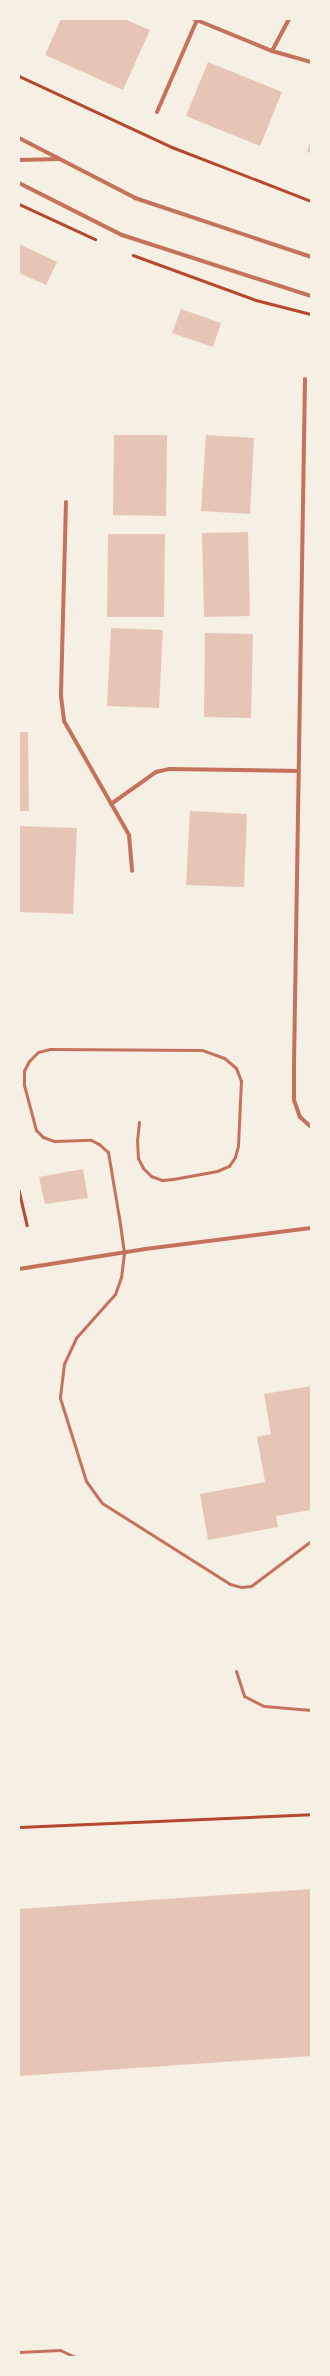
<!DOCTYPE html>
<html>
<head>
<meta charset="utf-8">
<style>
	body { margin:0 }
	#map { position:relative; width:330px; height:2376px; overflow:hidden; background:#f6efe4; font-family:Lato,sans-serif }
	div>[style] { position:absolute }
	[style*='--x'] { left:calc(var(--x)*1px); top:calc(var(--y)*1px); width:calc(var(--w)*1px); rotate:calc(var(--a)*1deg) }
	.building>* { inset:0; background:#e6c5b7 }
	.path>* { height:2.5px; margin:-1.25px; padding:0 1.25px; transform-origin:1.25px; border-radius:1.25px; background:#b5482f }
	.service>* { height:3px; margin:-1.5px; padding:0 1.5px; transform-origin:1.5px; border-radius:1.5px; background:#c5725c }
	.minor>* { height:4px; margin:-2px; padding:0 2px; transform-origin:2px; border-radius:2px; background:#c5725c }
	span { translate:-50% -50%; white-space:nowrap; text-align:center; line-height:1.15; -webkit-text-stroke:3.5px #f6efe4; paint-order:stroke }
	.frame { position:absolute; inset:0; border:20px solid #f6efe4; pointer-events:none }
</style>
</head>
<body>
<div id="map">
	<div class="building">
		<div style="clip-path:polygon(61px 19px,124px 19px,150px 30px,123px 90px,45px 55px)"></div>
		<div style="clip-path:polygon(208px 62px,282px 92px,260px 146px,186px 116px)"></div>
		<div style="clip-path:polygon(311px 140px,311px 153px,307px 152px)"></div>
		<div style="clip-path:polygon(19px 244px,57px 262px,46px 285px,19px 273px)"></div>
		<div style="clip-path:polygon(181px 309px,221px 323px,213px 347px,172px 333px)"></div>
		<div style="clip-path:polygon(114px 435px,167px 435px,166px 516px,113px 515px)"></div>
		<div style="clip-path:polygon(206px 435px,254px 438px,250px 514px,201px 511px)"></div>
		<div style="clip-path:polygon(248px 532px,250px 616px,204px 617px,202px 533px)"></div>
		<div style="clip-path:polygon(108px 534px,165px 534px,164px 617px,107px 617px)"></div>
		<div style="clip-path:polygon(111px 628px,163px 630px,159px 708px,107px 706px)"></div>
		<div style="clip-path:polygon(205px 633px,253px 634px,251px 718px,204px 717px)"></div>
		<div style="clip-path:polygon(19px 732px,28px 732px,29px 811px,19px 811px)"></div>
		<div style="clip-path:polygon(190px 811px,247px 814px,244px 887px,186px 885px)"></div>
		<div style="clip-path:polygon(19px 826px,77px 828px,73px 914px,19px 912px)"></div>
		<div style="clip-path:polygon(83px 1169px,88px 1198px,45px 1204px,39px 1177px)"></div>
		<div style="clip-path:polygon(311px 1386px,311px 1510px,276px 1516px,278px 1527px,208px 1540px,200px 1494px,265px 1482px,257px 1437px,271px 1434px,264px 1394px)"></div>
		<div style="clip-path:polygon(311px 1889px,311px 2056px,19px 2076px,19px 1909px)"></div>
	</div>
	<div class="path">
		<div style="--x:19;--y:76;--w:169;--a:24.9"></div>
		<div style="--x:172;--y:147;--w:149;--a:21.2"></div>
		<div style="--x:19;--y:204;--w:84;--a:24.7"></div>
		<div style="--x:133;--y:255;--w:131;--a:20.1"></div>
		<div style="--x:256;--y:300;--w:57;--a:14.3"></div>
		<div style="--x:19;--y:1190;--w:36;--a:77"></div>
		<div style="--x:19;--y:1827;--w:292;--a:-2.5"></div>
	</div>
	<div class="service">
		<div style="--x:139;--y:1122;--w:18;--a:96"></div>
		<div style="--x:137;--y:1140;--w:18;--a:87"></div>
		<div style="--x:138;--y:1158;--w:11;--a:63"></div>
		<div style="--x:143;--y:1168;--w:11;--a:45"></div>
		<div style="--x:151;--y:1176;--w:12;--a:20"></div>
		<div style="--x:162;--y:1180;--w:11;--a:-5"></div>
		<div style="--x:173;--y:1179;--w:45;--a:-10.3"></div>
		<div style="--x:217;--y:1171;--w:13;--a:-23"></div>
		<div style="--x:229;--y:1166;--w:11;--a:-56"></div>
		<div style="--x:235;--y:1157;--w:11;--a:-75"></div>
		<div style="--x:238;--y:1146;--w:65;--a:-87.4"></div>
		<div style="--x:241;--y:1081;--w:14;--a:-111"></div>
		<div style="--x:236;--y:1068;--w:16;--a:-140"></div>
		<div style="--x:224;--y:1058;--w:23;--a:-160"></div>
		<div style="--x:202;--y:1050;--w:152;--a:-179.6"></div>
		<div style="--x:50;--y:1049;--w:12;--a:166"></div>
		<div style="--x:38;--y:1052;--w:13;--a:135"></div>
		<div style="--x:29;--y:1061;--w:11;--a:117"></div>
		<div style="--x:24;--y:1071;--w:14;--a:90"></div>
		<div style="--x:24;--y:1085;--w:47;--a:75.1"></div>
		<div style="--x:36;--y:1130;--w:10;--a:45"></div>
		<div style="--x:43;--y:1137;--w:12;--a:20"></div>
		<div style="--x:54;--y:1141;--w:37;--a:-2"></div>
		<div style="--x:91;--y:1140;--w:9;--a:27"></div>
		<div style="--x:99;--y:1144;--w:12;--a:42"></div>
		<div style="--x:108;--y:1152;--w:73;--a:80.5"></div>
		<div style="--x:120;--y:1224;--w:29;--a:82"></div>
		<div style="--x:124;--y:1253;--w:24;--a:97"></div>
		<div style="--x:121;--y:1277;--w:18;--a:109"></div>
		<div style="--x:115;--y:1294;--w:59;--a:131.6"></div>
		<div style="--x:76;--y:1338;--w:29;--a:115"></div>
		<div style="--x:64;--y:1364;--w:34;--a:97"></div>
		<div style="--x:60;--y:1398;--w:87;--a:72.6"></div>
		<div style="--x:86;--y:1481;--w:27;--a:54"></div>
		<div style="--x:102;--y:1503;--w:151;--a:32.3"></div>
		<div style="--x:230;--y:1584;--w:11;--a:15"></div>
		<div style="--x:241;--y:1587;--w:10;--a:-6"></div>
		<div style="--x:251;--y:1586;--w:75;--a:-36.9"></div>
		<div style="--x:236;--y:1671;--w:26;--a:72"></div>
		<div style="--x:244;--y:1696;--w:22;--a:27"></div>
		<div style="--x:264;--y:1706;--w:47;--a:4.9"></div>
		<div style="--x:19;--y:2352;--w:41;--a:-2.8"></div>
		<div style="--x:60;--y:2350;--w:17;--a:25"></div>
	</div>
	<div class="minor">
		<div style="--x:194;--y:19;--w:84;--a:22.3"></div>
		<div style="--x:272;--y:51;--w:41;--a:15.8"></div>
		<div style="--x:272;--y:51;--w:36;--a:-62"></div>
		<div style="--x:157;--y:112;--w:100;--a:-66.5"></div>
		<div style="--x:19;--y:138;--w:131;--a:27.3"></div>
		<div style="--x:135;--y:198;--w:186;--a:18.5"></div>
		<div style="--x:19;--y:160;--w:40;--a:-1.4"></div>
		<div style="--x:19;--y:183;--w:115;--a:26.8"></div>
		<div style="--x:122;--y:235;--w:199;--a:17.9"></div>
		<div style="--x:305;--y:379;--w:685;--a:90.92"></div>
		<div style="--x:294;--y:1064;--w:36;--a:90"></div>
		<div style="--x:294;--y:1100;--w:18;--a:71"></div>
		<div style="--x:300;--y:1117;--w:15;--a:42"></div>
		<div style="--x:66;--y:502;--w:194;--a:91.5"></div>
		<div style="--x:61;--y:696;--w:25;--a:83"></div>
		<div style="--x:64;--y:721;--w:131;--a:60.3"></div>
		<div style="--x:129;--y:835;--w:36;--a:85"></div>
		<div style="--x:111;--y:804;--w:55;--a:-35.4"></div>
		<div style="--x:156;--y:772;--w:13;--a:-13"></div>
		<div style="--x:169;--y:769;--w:129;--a:0.9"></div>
		<div style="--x:19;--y:1269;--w:128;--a:-9"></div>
		<div style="--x:145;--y:1249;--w:167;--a:-7.2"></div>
	</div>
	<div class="frame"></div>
</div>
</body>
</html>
